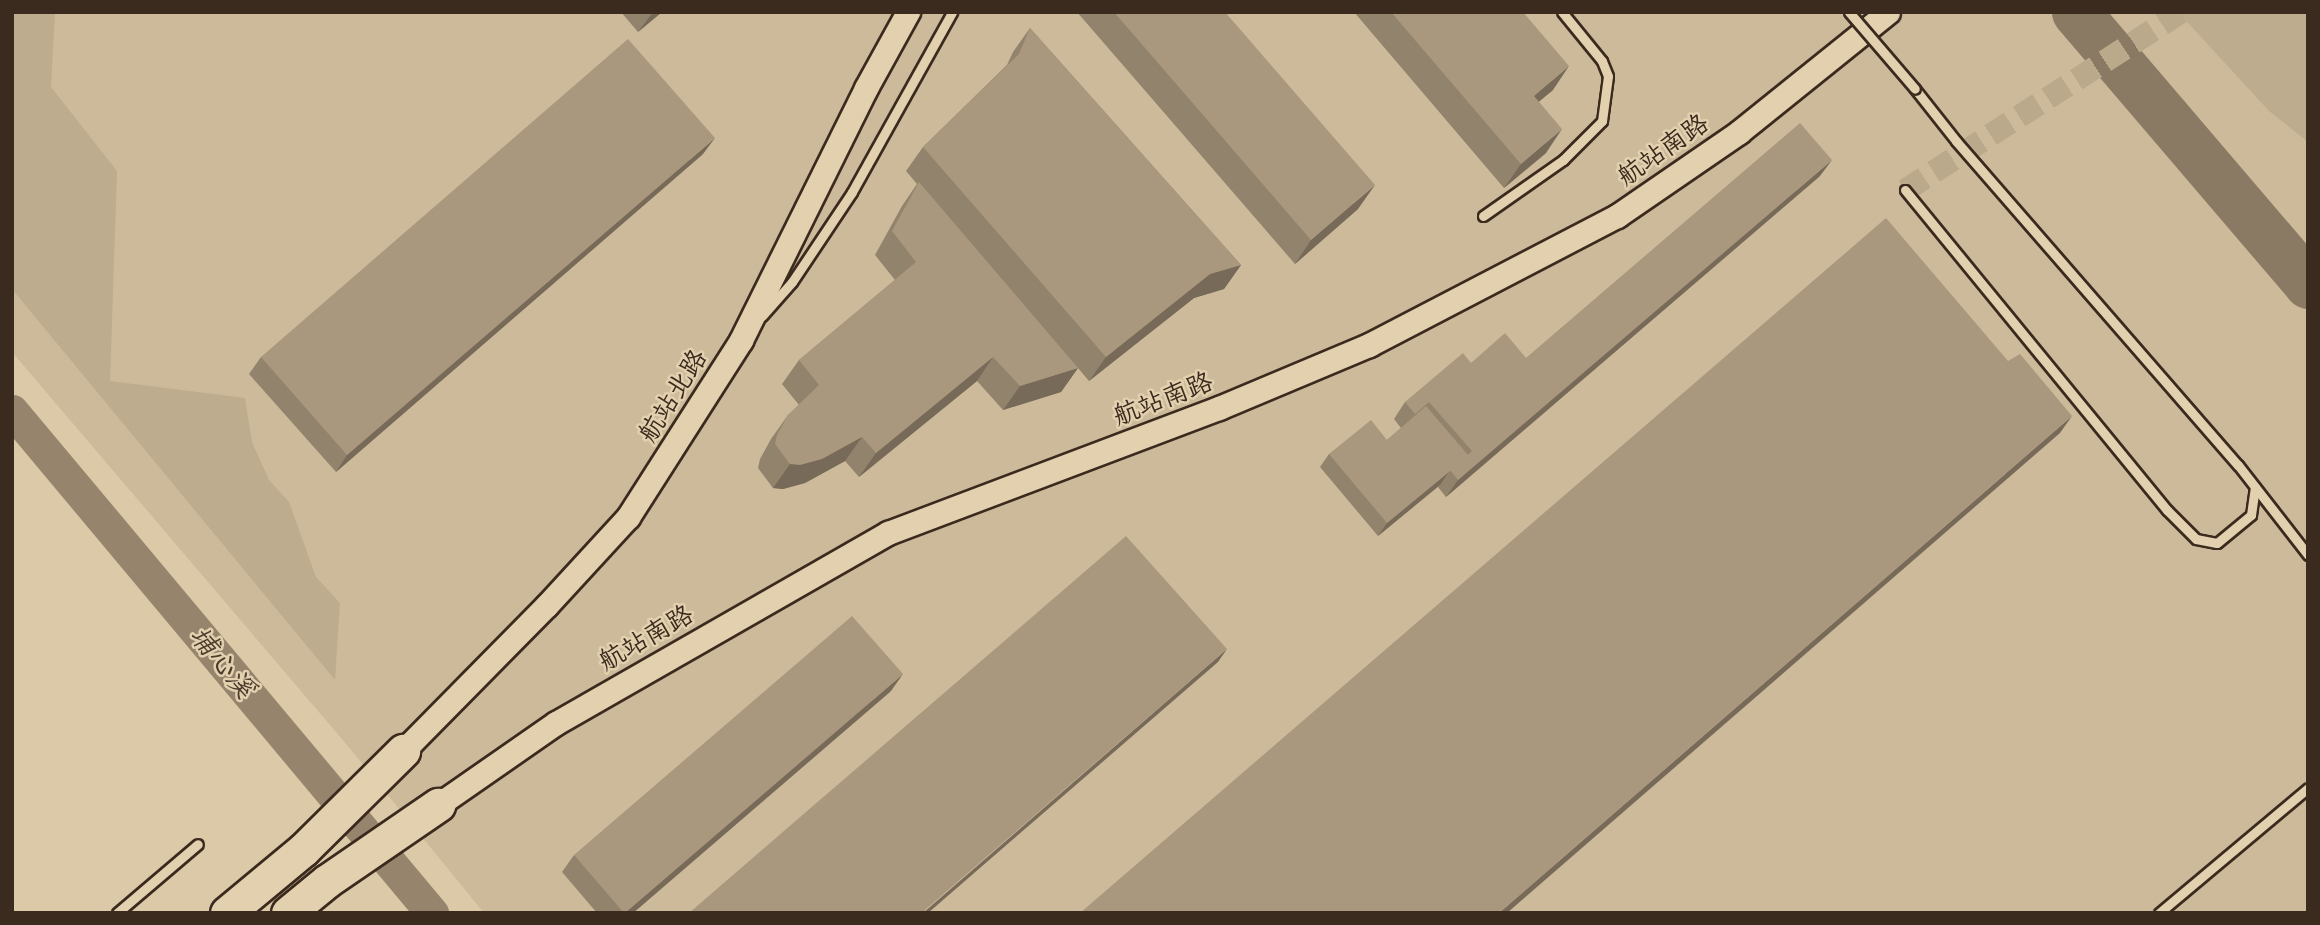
<!DOCTYPE html>
<html>
<head>
<meta charset="utf-8">
<style>
	body { margin:0 }
	#map { position:relative; width:2320px; height:925px; overflow:hidden; background:#dbc9a8; font-family:Sriracha,"LXGW WenKai TC",sans-serif }
	div>[style] { position:absolute }
	[style*='--x'] { left:calc(var(--x)*1px); top:calc(var(--y)*1px); width:calc(var(--w)*1px); rotate:calc(var(--a)*1deg) }
	.built>* { inset:0; background:#ccba9b }
	.green>* { inset:0; background:#beac8f }
	.river>* { height:33px; margin:-16.5px; padding:0 16.5px; transform-origin:16.5px; border-radius:16.5px; background:#96846c }
	.taxiway>* { height:49px; margin:-24.5px; padding:0 24.5px; transform-origin:24.5px; border-radius:24.5px; background:#8b7a63 }
	.tertiary-tunnel>* { height:23px; margin-top:-11.5px; transform-origin:0; background:repeating-linear-gradient(90deg,#bba98c 0 23px,transparent 0 34px) }
	.roads { filter:drop-shadow(2px 0 #3b2a1e) drop-shadow(-2px 0 #3b2a1e) drop-shadow(0 2px #3b2a1e) drop-shadow(0 -2px #3b2a1e) }
	.service>* { height:9px; margin:-4.5px; padding:0 4.5px; transform-origin:4.5px; border-radius:4.5px; background:#e2d0ae }
	.tertiary>* { height:23px; margin:-11.5px; padding:0 11.5px; transform-origin:11.5px; border-radius:11.5px; background:#e2d0ae }
	.motorway>* { height:33px; margin:-16.5px; padding:0 16.5px; transform-origin:16.5px; border-radius:16.5px; background:#e2d0ae }
	.bridges { filter:drop-shadow(2px 0 #3b2a1e) drop-shadow(-2px 0 #3b2a1e) drop-shadow(0 2px #3b2a1e) drop-shadow(0 -2px #3b2a1e) }
	.service-bridge>* { height:9px; margin:-4.5px; padding:0 4.5px; transform-origin:4.5px; border-radius:4.5px; background:#e2d0ae }
	.wall>* { inset:0; background:#92836c }
	.shaded-wall>* { inset:0; background:#776a58 }
	.building>* { inset:0; background:#aa987e }
	span { translate:-50% -50%; white-space:nowrap; text-align:center; line-height:1.15; -webkit-text-stroke:5px #e2d0ae; paint-order:stroke }
	.street-label { font-size:26px; color:#3b2a1e }
	.water-label { font-size:28px; color:#4d3c2e; font-style:italic }
	.frame { position:absolute; inset:0; border:14px solid #3b2a1e; pointer-events:none }
</style>
</head>
<body>
<div id="map">
	<div class="built">
		<div style="clip-path:polygon(12px 12px,2308px 12px,2308px 913px,484px 913px,347px 745px,12px 352px)"></div>
	</div>
	<div class="green">
		<div style="clip-path:polygon(12px 12px,55px 12px,51px 87px,117px 171px,110px 381px,245px 398px,252px 442px,269px 480px,289px 502px,316px 577px,340px 603px,335px 680px,12px 289px)"></div>
		<div style="clip-path:polygon(2178px 12px,2308px 12px,2308px 142px,2269px 111px)"></div>
	</div>
	<div class="river">
		<div style="--x:12;--y:411;--w:655;--a:50.08"></div>
	</div>
	<div class="taxiway">
		<div style="--x:2076;--y:12;--w:358;--a:49.5"></div>
	</div>
	<div class="tertiary-tunnel">
		<div style="--x:1905;--y:190;--w:328;--a:-32.9"></div>
	</div>
	<div class="roads">
		<div class="service">
			<div style="--x:1915;--y:89;--w:66;--a:51.7"></div>
			<div style="--x:1956;--y:141;--w:430;--a:49"></div>
			<div style="--x:2238;--y:465;--w:114;--a:52.1"></div>
			<div style="--x:1905;--y:190;--w:414;--a:50.7"></div>
			<div style="--x:2167;--y:510;--w:41;--a:45"></div>
			<div style="--x:2196;--y:539;--w:21;--a:11"></div>
			<div style="--x:2217;--y:543;--w:44;--a:-39.5"></div>
			<div style="--x:2251;--y:515;--w:28;--a:-82"></div>
			<div style="--x:1483;--y:216;--w:98;--a:-35"></div>
			<div style="--x:1563;--y:160;--w:55;--a:-45"></div>
			<div style="--x:1602;--y:121;--w:45;--a:-82.4"></div>
			<div style="--x:1608;--y:76;--w:16;--a:-112"></div>
			<div style="--x:1602;--y:61;--w:63;--a:-129.2"></div>
			<div style="--x:762;--y:316;--w:45;--a:-48.6"></div>
			<div style="--x:792;--y:282;--w:108;--a:-56.3"></div>
			<div style="--x:852;--y:192;--w:206;--a:-60.9"></div>
			<div style="--x:117;--y:913;--w:106;--a:-40.4"></div>
			<div style="--x:2159;--y:913;--w:194;--a:-40"></div>
		</div>
		<div class="tertiary">
			<div style="--x:403;--y:751;--w:205;--a:-45.4"></div>
			<div style="--x:547;--y:605;--w:120;--a:-47.4"></div>
			<div style="--x:628;--y:517;--w:210;--a:-57.4"></div>
			<div style="--x:741;--y:340;--w:281;--a:-63.6"></div>
			<div style="--x:866;--y:88;--w:87;--a:-61.1"></div>
			<div style="--x:438;--y:805;--w:144;--a:-34.8"></div>
			<div style="--x:556;--y:723;--w:383;--a:-29.8"></div>
			<div style="--x:888;--y:533;--w:354;--a:-20.7"></div>
			<div style="--x:1219;--y:408;--w:163;--a:-22.8"></div>
			<div style="--x:1369;--y:345;--w:280;--a:-27.5"></div>
			<div style="--x:1617;--y:216;--w:148;--a:-34.5"></div>
			<div style="--x:1739;--y:132;--w:191;--a:-38.8"></div>
		</div>
		<div class="motorway">
			<div style="--x:227;--y:913;--w:99;--a:-39.7"></div>
			<div style="--x:303;--y:850;--w:141;--a:-44.7"></div>
			<div style="--x:288;--y:913;--w:50;--a:-39.4"></div>
			<div style="--x:327;--y:881;--w:135;--a:-34.4"></div>
		</div>
	</div>
	<div class="bridges">
		<div class="service-bridge">
			<div style="--x:1849;--y:12;--w:101;--a:49.4"></div>
		</div>
	</div>
	<div class="wall">
		<div style="clip-path:polygon(621px 12px,662px 12px,638px 32px)"></div>
		<div style="clip-path:polygon(1077px 12px,1225px 12px,1358px 209px,1295px 264px)"></div>
		<div style="clip-path:polygon(1354px 12px,1523px 12px,1553px 90px,1539px 101px,1546px 153px,1504px 188px)"></div>
		<div style="clip-path:polygon(1030px 28px,1241px 265px,1224px 289px,1194px 298px,1089px 381px,1078px 368px,1061px 392px,1003px 410px,977px 381px,859px 477px,845px 461px,805px 483px,783px 489px,773px 488px,758px 468px,760px 459px,771px 439px,788px 415px,799px 405px,782px 384px,799px 360px,895px 280px,875px 255px,902px 206px,917px 184px,906px 171px,923px 147px,1007px 65px,1013px 52px)"></div>
		<div style="clip-path:polygon(703px 154px,336px 472px,249px 374px,261px 357px)"></div>
		<div style="clip-path:polygon(1820px 176px,1446px 497px,1438px 487px,1440px 485px,1378px 536px,1320px 467px,1329px 454px,1387px 440px,1401px 428px,1394px 419px,1405px 402px,1471px 363px,1526px 358px)"></div>
		<div style="clip-path:polygon(891px 691px,633px 913px,597px 913px,562px 872px,574px 855px)"></div>
	</div>
	<div class="shaded-wall">
		<div style="clip-path:polygon(654px 12px,662px 12px,638px 32px,650px 16px)"></div>
		<div style="clip-path:polygon(1569px 66px,1553px 90px,1517px 120px,1534px 96px)"></div>
		<div style="clip-path:polygon(1562px 129px,1546px 153px,1504px 188px,1521px 164px)"></div>
		<div style="clip-path:polygon(715px 138px,703px 154px,336px 472px,347px 455px)"></div>
		<div style="clip-path:polygon(1832px 160px,1820px 176px,1446px 497px,1458px 480px)"></div>
		<div style="clip-path:polygon(1375px 185px,1358px 209px,1295px 264px,1311px 240px)"></div>
		<div style="clip-path:polygon(1241px 265px,1224px 289px,1194px 298px,1089px 381px,1106px 357px,1210px 274px)"></div>
		<div style="clip-path:polygon(993px 357px,977px 381px,859px 477px,876px 453px)"></div>
		<div style="clip-path:polygon(1078px 368px,1061px 392px,1003px 410px,1020px 386px)"></div>
		<div style="clip-path:polygon(2072px 416px,2060px 433px,1507px 913px,1499px 913px)"></div>
		<div style="clip-path:polygon(862px 437px,845px 461px,805px 483px,783px 489px,773px 488px,790px 464px)"></div>
		<div style="clip-path:polygon(1449px 472px,1440px 485px,1378px 536px,1387px 523px)"></div>
		<div style="clip-path:polygon(1227px 649px,1218px 662px,928px 913px,923px 913px)"></div>
		<div style="clip-path:polygon(903px 674px,891px 691px,633px 913px,625px 913px)"></div>
	</div>
	<div class="building">
		<div style="clip-path:polygon(1114px 12px,1225px 12px,1375px 185px,1311px 240px)"></div>
		<div style="clip-path:polygon(1391px 12px,1523px 12px,1569px 66px,1534px 96px,1562px 129px,1521px 164px)"></div>
		<div style="clip-path:polygon(1030px 28px,1241px 265px,1210px 274px,1106px 357px,923px 147px,1019px 54px)"></div>
		<div style="clip-path:polygon(628px 39px,715px 138px,347px 455px,261px 357px)"></div>
		<div style="clip-path:polygon(1800px 123px,1832px 160px,1458px 480px,1450px 470px,1472px 451px,1429px 402px,1415px 414px,1405px 402px,1463px 353px,1471px 363px,1505px 333px,1526px 358px)"></div>
		<div style="clip-path:polygon(919px 182px,1078px 368px,1020px 386px,993px 357px,876px 453px,862px 437px,822px 459px,800px 465px,790px 464px,775px 444px,777px 435px,788px 415px,819px 385px,799px 360px,916px 262px,892px 231px)"></div>
		<div style="clip-path:polygon(1886px 218px,2008px 361px,2020px 354px,2072px 416px,1499px 913px,1080px 913px)"></div>
		<div style="clip-path:polygon(1426px 406px,1468px 455px,1450px 471px,1387px 523px,1329px 454px,1371px 420px,1387px 440px)"></div>
		<div style="clip-path:polygon(1126px 536px,1227px 649px,925px 910px,927px 913px,689px 913px)"></div>
		<div style="clip-path:polygon(852px 616px,903px 674px,625px 913px,624px 913px,574px 855px)"></div>
	</div>
	<div class="street-label">
		<span style="left:1663px;top:150px;rotate:-35deg">航站南路</span>
		<span style="left:673px;top:396px;rotate:-58deg">航站北路</span>
		<span style="left:1163px;top:399px;rotate:-21deg">航站南路</span>
		<span style="left:646px;top:638px;rotate:-30deg">航站南路</span>
	</div>
	<div class="water-label">
		<span style="left:222px;top:662px;rotate:50deg">埔心溪</span>
	</div>
	<div class="frame"></div>
</div>
</body>
</html>
